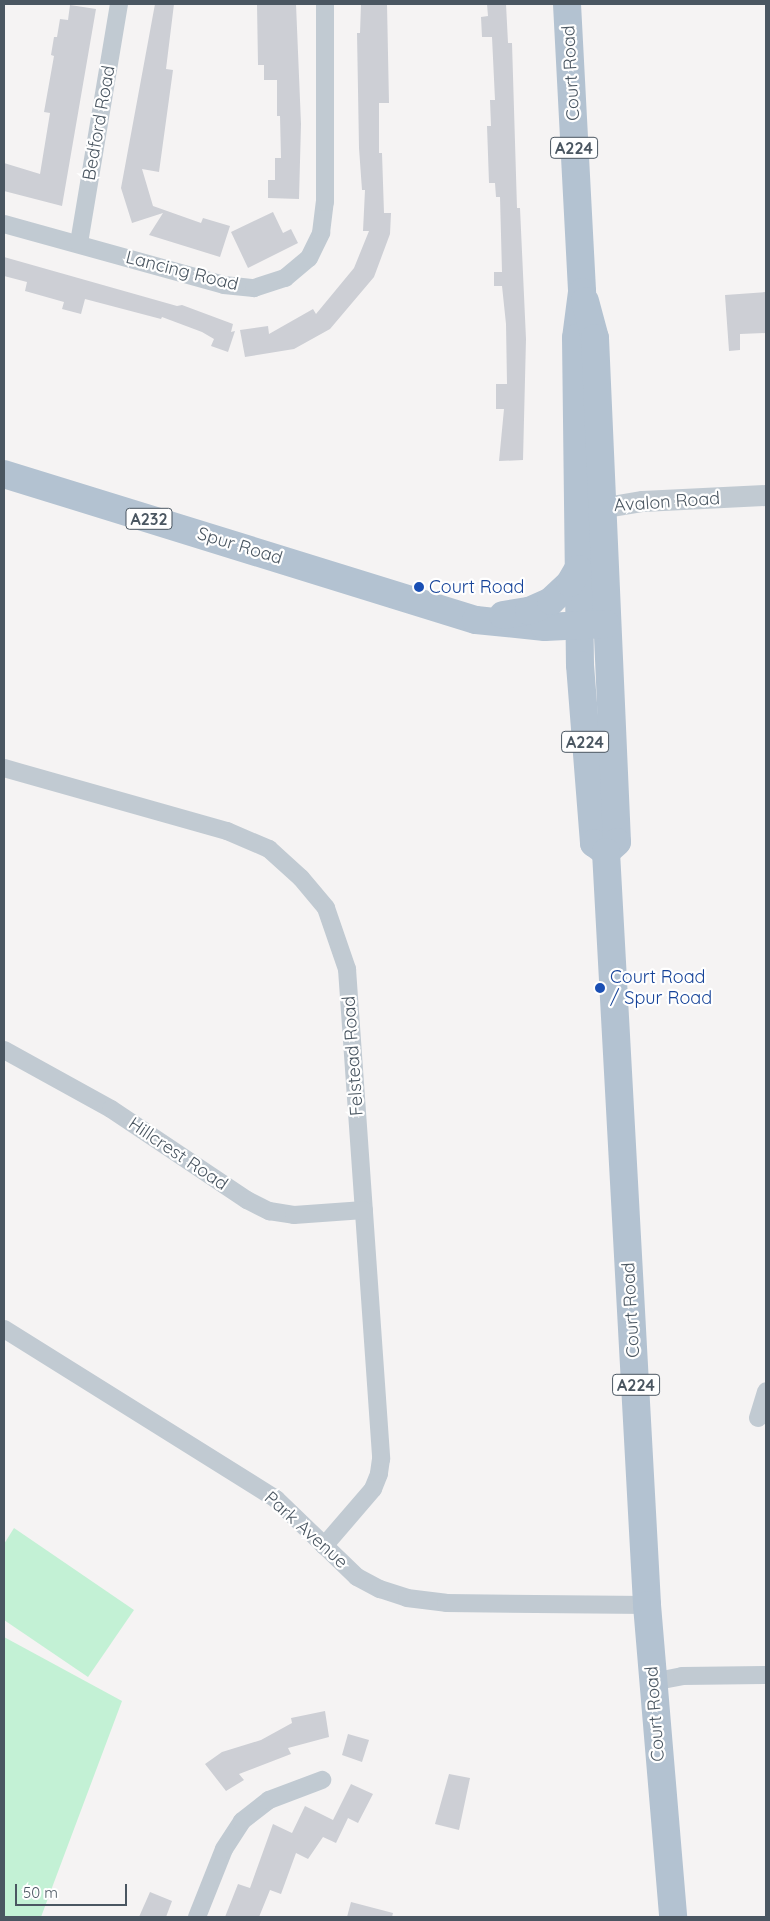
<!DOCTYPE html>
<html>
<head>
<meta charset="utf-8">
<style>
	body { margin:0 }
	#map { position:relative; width:770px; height:1921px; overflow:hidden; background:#f5f3f3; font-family:Quicksand,sans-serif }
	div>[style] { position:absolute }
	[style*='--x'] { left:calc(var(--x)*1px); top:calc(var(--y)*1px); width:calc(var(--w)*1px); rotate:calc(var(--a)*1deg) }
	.green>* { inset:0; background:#c3f1d5 }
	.building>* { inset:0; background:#cdcfd5 }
	.minor>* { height:18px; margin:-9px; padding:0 9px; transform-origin:9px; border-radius:9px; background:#c1cad2 }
	.tertiary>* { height:21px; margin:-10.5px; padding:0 10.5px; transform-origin:10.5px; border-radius:10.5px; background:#c1cad2 }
	.primary>* { height:28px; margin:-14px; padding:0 14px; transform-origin:14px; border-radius:14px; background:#b3c2d1 }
	.dots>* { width:14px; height:14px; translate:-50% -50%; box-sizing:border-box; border:2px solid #fff; border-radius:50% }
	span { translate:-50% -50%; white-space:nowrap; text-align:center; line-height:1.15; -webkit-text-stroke:4.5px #fff; paint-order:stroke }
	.shield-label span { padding:1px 4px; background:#fff; border:1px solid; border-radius:4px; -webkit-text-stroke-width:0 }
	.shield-label { font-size:16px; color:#4a5661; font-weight:700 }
	.street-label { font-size:18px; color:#4a5661 }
	.transit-label { font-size:18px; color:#164399 }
	.left { translate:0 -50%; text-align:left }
	.frame { position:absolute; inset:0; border:5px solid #4a5661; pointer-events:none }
	.scale { position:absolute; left:15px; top:1884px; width:112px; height:22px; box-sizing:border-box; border:2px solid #4a5661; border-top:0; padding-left:6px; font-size:15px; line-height:18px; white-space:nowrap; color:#4a5661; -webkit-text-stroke:4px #fff; paint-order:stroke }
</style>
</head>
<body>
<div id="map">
	<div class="green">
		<div style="clip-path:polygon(14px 1528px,134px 1610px,88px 1677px,4px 1620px,4px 1544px)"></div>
		<div style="clip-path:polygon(4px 1637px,122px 1701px,41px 1917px,4px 1917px)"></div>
	</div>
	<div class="building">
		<div style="clip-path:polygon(155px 4px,174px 4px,166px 69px,173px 70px,159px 172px,142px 169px,153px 206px,201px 223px,203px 218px,230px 226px,220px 257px,149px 235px,163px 213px,132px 223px,121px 188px)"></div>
		<div style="clip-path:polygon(257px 4px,296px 4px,301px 124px,299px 199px,268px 198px,268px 180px,275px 180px,275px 158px,281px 158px,280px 116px,277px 116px,277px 80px,264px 80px,264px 65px,258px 65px)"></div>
		<div style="clip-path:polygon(361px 4px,387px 4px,389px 103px,379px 103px,379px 153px,382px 153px,384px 213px,391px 213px,390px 234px,374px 277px,330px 329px,294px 349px,245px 357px,240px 330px,268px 326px,269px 334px,313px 309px,316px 314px,354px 268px,369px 231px,363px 231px,365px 190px,362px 190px,359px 148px,357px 33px,360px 33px)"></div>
		<div style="clip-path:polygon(487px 4px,506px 4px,508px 43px,512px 43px,517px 208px,520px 208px,526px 339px,523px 460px,499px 461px,504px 409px,496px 409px,496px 384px,507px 384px,506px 324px,502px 286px,494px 286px,494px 272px,502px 272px,500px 197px,496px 197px,495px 183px,489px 183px,487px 126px,491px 126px,490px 100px,495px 100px,492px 37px,482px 37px,481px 17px,488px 16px)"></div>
		<div style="clip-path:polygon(70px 5px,96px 9px,62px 206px,4px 191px,4px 163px,40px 174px,50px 113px,44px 112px,54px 56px,51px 55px,54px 37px,57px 37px,60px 19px,68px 20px)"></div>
		<div style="clip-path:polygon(273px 212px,283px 233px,291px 229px,298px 243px,248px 268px,231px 232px)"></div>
		<div style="clip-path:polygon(4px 257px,177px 306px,182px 305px,233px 324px,231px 332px,235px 331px,228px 352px,211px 346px,214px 339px,202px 332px,162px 317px,161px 319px,85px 299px,81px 314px,62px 309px,64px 302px,25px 291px,27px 282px,4px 276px)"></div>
		<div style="clip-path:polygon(766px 292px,766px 333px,740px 334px,740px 350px,729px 351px,725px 295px)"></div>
		<div style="clip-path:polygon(325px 1711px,329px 1737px,288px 1748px,291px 1754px,239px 1774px,244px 1780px,226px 1791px,205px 1764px,222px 1752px,261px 1740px,292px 1723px,291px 1718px)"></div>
		<div style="clip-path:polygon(348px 1734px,369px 1740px,362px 1762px,342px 1755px)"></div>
		<div style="clip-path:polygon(449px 1774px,470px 1778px,459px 1830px,435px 1824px)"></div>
		<div style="clip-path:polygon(351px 1784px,373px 1794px,358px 1823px,348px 1818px,336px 1843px,323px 1837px,308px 1859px,296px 1853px,281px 1894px,270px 1890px,259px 1917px,225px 1917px,238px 1884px,250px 1888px,273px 1824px,292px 1833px,305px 1806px,333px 1820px)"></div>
		<div style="clip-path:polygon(150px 1892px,172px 1901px,166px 1917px,139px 1917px)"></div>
		<div style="clip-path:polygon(351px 1902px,393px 1913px,392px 1917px,347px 1917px)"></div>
	</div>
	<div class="minor">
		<div style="--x:4;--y:224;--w:228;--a:15.5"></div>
		<div style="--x:224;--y:285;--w:30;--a:6"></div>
		<div style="--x:254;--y:288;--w:33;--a:-18"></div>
		<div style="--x:285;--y:278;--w:31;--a:-40"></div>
		<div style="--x:309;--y:258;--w:28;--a:-64"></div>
		<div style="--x:321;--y:233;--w:31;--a:-83"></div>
		<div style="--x:325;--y:202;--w:198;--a:-90"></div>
		<div style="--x:79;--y:243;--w:242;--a:-80.5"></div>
		<div style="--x:4;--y:768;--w:232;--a:15.8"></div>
		<div style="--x:227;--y:831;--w:46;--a:23.2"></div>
		<div style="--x:269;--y:849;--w:43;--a:42.2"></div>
		<div style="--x:301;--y:878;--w:39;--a:50"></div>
		<div style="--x:326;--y:908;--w:65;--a:71"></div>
		<div style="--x:347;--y:969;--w:491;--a:86"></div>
		<div style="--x:381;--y:1459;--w:15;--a:98"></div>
		<div style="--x:379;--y:1474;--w:16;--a:112"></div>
		<div style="--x:373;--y:1489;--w:75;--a:130.7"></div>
		<div style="--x:4;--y:1050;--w:122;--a:28.9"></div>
		<div style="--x:111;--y:1109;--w:164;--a:33.8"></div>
		<div style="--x:247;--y:1200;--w:25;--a:27"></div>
		<div style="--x:269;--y:1211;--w:25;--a:9"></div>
		<div style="--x:294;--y:1215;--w:70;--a:-4.1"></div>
		<div style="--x:4;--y:1329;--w:321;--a:32"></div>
		<div style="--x:276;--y:1499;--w:112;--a:43.9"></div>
		<div style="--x:357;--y:1577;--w:26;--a:28"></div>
		<div style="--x:380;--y:1589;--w:28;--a:18"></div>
		<div style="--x:407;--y:1598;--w:39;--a:7"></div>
		<div style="--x:446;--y:1603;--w:201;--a:0.6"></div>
		<div style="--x:758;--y:1418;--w:28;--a:-73"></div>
		<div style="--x:652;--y:1682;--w:31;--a:-11"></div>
		<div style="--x:682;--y:1676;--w:84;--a:-0.7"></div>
		<div style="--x:197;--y:1917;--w:73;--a:-68.3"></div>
		<div style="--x:224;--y:1849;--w:33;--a:-57"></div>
		<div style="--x:242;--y:1821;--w:34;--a:-38"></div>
		<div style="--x:269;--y:1800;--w:57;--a:-20.7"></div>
	</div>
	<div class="tertiary">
		<div style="--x:588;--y:510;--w:55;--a:-9.5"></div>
		<div style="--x:642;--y:501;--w:124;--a:-2.8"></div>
	</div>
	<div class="primary">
		<div style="--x:567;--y:4;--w:288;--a:87"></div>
		<div style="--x:582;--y:292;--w:46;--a:97.4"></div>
		<div style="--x:576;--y:338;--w:327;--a:89.3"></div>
		<div style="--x:580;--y:665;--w:179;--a:85.5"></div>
		<div style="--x:594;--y:843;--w:15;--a:37"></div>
		<div style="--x:585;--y:301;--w:38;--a:75"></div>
		<div style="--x:595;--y:338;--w:504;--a:87.5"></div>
		<div style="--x:617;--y:842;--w:15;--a:138"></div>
		<div style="--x:4;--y:474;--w:494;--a:17.2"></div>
		<div style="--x:476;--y:620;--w:69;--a:5.8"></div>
		<div style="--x:545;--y:627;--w:61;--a:-2.8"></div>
		<div style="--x:503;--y:615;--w:26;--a:-9"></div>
		<div style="--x:529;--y:611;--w:24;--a:-24"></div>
		<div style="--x:551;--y:601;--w:26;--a:-43"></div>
		<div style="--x:570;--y:583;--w:16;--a:-60"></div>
		<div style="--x:606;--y:852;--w:754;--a:86.88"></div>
		<div style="--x:647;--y:1605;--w:313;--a:85.2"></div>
	</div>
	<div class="dots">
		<div style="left:419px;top:587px;background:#1a4fb4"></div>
		<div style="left:600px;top:988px;background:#1a4fb4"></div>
	</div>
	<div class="shield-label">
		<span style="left:574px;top:148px">A224</span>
		<span style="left:149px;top:519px">A232</span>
		<span style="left:585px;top:742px">A224</span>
		<span style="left:636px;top:1385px">A224</span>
	</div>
	<div class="street-label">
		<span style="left:571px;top:73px;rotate:-93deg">Court Road</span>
		<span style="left:99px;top:123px;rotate:-80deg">Bedford Road</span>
		<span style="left:182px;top:271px;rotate:14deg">Lancing Road</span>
		<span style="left:667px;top:502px;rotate:-4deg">Avalon Road</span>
		<span style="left:240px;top:546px;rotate:17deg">Spur Road</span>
		<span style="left:353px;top:1056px;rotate:-94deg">Felstead Road</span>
		<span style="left:178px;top:1154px;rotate:34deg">Hillcrest Road</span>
		<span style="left:631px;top:1310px;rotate:-93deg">Court Road</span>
		<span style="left:306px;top:1530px;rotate:42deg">Park Avenue</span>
		<span style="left:655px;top:1714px;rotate:-94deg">Court Road</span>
	</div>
	<div class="transit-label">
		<span class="left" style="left:429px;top:587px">Court Road</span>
		<span class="left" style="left:610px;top:988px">Court Road<br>/ Spur Road</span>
	</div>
	<div class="frame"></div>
	<div class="scale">50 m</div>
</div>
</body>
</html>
